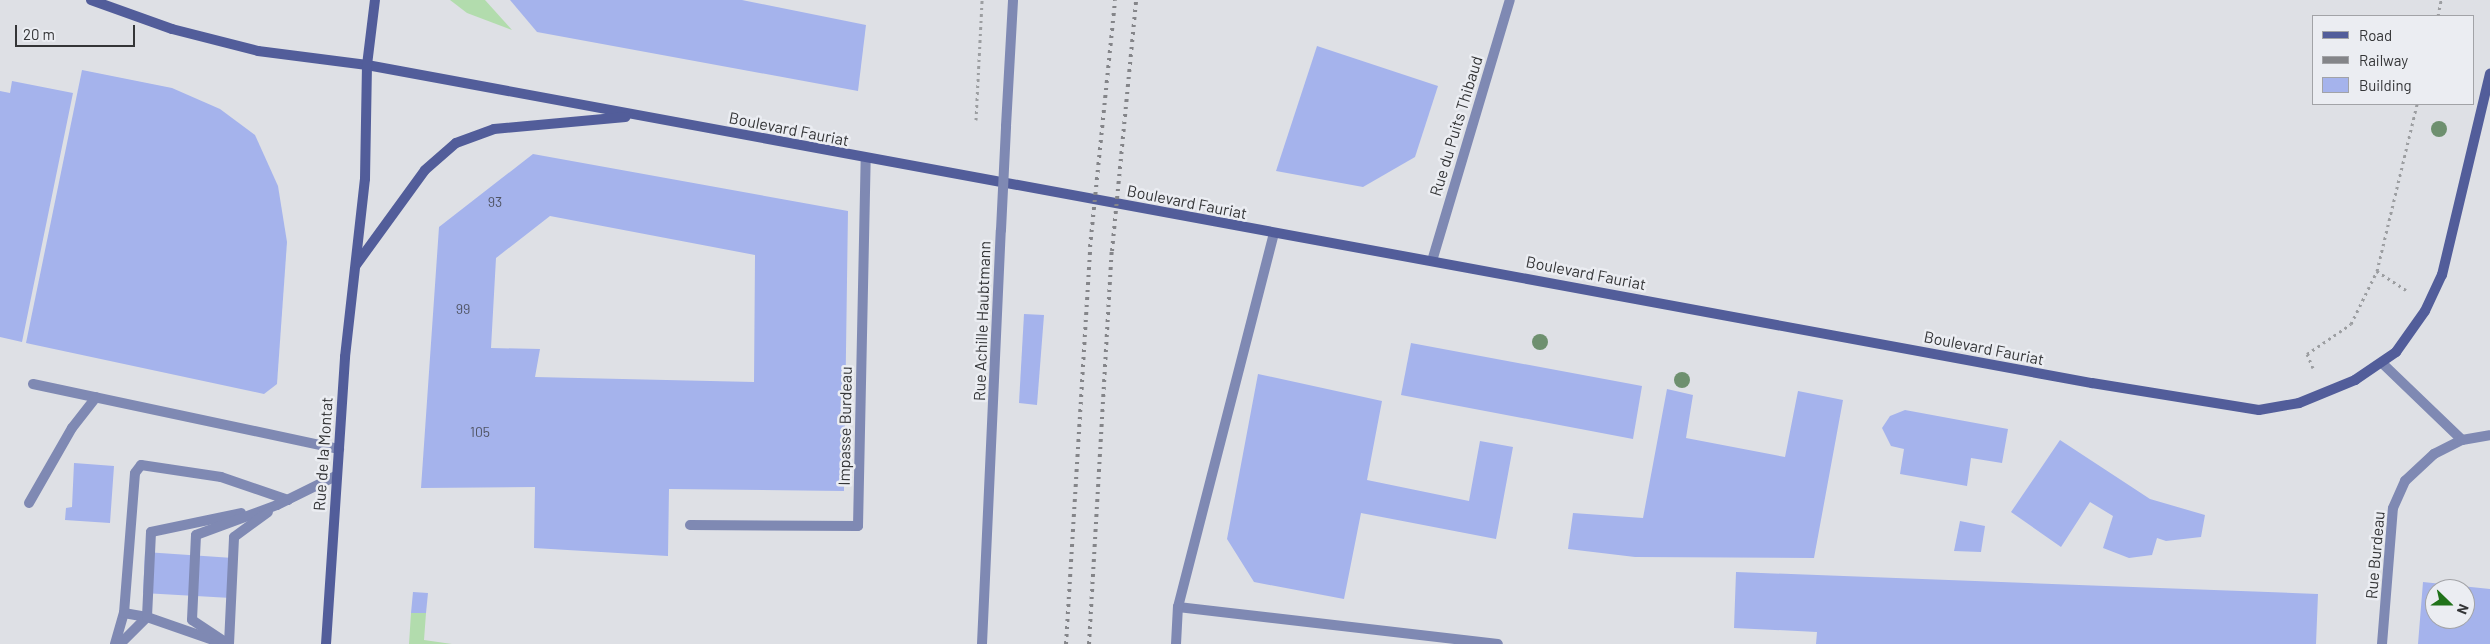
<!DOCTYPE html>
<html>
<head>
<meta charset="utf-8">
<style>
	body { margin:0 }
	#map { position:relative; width:2490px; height:644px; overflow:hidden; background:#dee0e5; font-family:Barlow,sans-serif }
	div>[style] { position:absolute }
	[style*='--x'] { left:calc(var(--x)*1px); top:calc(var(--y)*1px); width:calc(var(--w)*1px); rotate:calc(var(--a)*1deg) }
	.green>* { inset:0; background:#b2dcad }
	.building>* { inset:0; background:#a5b3ec }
	.path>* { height:3px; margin-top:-1.5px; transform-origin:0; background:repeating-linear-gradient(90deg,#9c9ea1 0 2.5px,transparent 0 6.5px) }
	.lane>* { height:10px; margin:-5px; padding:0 5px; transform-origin:5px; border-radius:5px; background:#7f89b3 }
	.street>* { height:10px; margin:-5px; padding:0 5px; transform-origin:5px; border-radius:5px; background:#7f89b3 }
	.secondary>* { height:10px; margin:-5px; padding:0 5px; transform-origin:5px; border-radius:5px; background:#525d9a }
	.rail>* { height:4px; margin-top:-2px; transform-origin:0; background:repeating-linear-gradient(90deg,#848589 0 2.5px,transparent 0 7.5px) }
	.street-bridge>* { height:10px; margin:-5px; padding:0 5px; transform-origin:5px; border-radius:5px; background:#7f89b3 }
	.trees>* { width:16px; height:16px; margin:-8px; border-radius:50%; background:#6e906f }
	span { translate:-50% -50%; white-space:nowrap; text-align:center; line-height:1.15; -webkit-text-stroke:5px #ebedf2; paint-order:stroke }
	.number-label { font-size:14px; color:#505464 }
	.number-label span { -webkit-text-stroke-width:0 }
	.street-label { font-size:16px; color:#343537 }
	.legend { position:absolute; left:2312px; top:15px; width:162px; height:90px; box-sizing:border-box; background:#ebedf2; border:1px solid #a2a3a7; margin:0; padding:6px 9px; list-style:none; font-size:15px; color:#343537 }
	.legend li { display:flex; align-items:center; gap:10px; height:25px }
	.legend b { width:25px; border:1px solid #a2a3a7 }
	.north { position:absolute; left:2425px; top:579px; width:50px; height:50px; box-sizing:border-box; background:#ebedf2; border:1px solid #a2a3a7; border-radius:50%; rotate:112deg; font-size:14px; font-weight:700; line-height:20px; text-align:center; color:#343537 }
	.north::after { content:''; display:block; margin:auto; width:18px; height:22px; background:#20721a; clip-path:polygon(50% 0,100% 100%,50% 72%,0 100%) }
	.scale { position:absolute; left:15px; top:25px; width:120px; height:22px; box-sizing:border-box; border:2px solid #343537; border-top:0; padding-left:6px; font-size:15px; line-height:18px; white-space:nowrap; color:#343537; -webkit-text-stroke:4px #ebedf2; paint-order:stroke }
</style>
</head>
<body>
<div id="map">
	<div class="green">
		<div style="clip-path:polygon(450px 0,485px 0,512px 30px,467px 13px)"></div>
		<div style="clip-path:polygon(411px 613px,426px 613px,424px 640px,452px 644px,409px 644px)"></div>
	</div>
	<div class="building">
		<div style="clip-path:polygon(510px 0,742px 0,866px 25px,858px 91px,537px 32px)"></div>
		<div style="clip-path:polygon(1317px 46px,1438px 86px,1415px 157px,1363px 187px,1276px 171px)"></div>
		<div style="clip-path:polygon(82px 70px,172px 88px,220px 109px,255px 135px,278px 186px,287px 242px,277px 384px,264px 394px,26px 343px)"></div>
		<div style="clip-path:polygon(12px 81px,73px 93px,22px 342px,0 337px,0 91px,10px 93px)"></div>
		<div style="clip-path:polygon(evenodd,533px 154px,848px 211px,844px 491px,669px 489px,668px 556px,534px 548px,535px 487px,421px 488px,439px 227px,533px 154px,550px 216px,755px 255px,754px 382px,535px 377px,540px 349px,491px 348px,496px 258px,550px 216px)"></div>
		<div style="clip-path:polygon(1024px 314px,1044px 315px,1037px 405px,1019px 403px)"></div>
		<div style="clip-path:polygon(1411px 343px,1642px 386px,1633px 439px,1401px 395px)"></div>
		<div style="clip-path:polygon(1258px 374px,1382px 401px,1367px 480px,1469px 501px,1480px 441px,1513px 447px,1496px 539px,1361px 513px,1344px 599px,1254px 582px,1227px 539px)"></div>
		<div style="clip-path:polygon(1667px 389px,1693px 395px,1686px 438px,1785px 457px,1798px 391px,1843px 400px,1814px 558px,1635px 557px,1568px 549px,1573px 513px,1643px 518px)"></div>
		<div style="clip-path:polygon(1905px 410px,2008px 429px,2002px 463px,1971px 458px,1967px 486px,1900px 474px,1904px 449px,1891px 446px,1882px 428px,1890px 416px)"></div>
		<div style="clip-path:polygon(2060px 440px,2150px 499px,2205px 515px,2201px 537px,2166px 541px,2157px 538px,2152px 555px,2129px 558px,2103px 548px,2113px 516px,2090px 502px,2061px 547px,2011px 512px)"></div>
		<div style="clip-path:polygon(74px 463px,114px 466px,110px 523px,65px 520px,66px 508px,72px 507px)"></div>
		<div style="clip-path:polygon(1960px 521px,1985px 526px,1981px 552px,1954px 551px)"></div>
		<div style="clip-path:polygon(145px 552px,233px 558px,231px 598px,143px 593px)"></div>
		<div style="clip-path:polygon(1736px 572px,2318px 594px,2316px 644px,1816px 644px,1817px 632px,1734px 628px)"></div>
		<div style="clip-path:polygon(evenodd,2423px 582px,2490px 589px,2490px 644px,2418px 644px,2423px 582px,2435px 589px,2465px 589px,2465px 619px,2435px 619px,2435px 589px)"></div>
		<div style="clip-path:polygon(413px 592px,428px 593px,426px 613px,411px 613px)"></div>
	</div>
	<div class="path">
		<div style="--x:2438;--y:16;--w:16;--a:-79"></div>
		<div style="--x:976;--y:120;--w:120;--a:-87.1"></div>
		<div style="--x:2406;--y:290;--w:35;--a:-147"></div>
		<div style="--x:2377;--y:271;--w:172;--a:-76.5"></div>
		<div style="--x:2313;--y:368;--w:15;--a:-113"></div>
		<div style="--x:2307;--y:354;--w:53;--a:-34.3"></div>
		<div style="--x:2351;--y:324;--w:59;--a:-63.9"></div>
	</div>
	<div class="lane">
		<div style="--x:33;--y:384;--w:313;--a:12"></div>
		<div style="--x:29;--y:503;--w:86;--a:-60.2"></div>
		<div style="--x:72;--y:428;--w:39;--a:-52"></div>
		<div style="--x:690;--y:525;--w:168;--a:0.3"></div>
		<div style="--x:858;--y:526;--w:367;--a:-88.8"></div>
		<div style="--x:1178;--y:607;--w:322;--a:6.6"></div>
		<div style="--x:124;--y:613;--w:23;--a:10"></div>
		<div style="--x:147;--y:617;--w:73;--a:19.2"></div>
		<div style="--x:115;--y:644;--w:32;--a:-74"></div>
		<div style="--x:124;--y:613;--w:140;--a:-85.5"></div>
		<div style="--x:135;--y:473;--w:10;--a:-53"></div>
		<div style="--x:141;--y:465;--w:81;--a:8.5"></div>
		<div style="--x:221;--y:477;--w:71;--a:18.9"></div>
		<div style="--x:120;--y:644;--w:38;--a:-45"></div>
		<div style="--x:147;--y:617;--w:85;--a:-87.3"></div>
		<div style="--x:151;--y:532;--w:92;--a:-11.9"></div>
		<div style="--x:228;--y:644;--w:43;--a:-146.3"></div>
		<div style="--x:192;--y:620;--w:85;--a:-87.3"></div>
		<div style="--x:196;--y:535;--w:86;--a:-20.3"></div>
		<div style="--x:277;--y:505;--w:66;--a:-26.2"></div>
		<div style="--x:229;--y:644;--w:107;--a:-87.3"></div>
		<div style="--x:234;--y:537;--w:42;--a:-36.3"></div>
		<div style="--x:1176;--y:644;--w:37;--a:-87"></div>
		<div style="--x:1178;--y:607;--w:385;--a:-75.6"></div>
	</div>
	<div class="street">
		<div style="--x:1006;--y:126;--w:126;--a:-86.8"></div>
		<div style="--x:1432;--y:261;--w:272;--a:-73.4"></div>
		<div style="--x:2382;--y:363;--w:111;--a:43.9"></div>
		<div style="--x:982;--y:644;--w:414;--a:-87.4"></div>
		<div style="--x:2382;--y:644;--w:136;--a:-85.4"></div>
		<div style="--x:2393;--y:508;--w:30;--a:-66"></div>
		<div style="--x:2405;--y:481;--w:40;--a:-43"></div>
		<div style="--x:2434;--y:454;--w:31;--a:-27"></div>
		<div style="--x:2462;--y:440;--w:28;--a:-10"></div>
	</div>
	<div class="secondary">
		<div style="--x:91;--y:0;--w:86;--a:19.7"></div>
		<div style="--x:172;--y:29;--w:89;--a:14.3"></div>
		<div style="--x:258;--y:51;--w:110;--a:7.3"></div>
		<div style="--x:367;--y:65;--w:1754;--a:10.45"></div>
		<div style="--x:2092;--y:383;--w:169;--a:9.2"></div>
		<div style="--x:2259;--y:410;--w:41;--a:-9.9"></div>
		<div style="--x:2299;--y:403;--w:61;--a:-22.3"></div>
		<div style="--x:2355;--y:380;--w:50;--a:-34.3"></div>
		<div style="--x:2396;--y:352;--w:50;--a:-54.7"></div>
		<div style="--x:2425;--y:311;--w:40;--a:-65"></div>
		<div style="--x:2442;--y:275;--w:207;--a:-76.6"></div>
		<div style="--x:356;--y:265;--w:117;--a:-54"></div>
		<div style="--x:425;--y:170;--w:41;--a:-41.1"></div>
		<div style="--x:456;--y:143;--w:40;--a:-20.2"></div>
		<div style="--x:494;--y:129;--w:132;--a:-5.2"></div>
		<div style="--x:326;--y:644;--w:288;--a:-86.2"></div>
		<div style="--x:345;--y:357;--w:179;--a:-83.6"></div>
		<div style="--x:365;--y:179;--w:114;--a:-89"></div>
		<div style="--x:367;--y:65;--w:65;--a:-83"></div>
	</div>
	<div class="rail">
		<div style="--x:1066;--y:644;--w:398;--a:-86.5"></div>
		<div style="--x:1090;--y:247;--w:248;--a:-84.2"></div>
		<div style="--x:1089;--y:644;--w:394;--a:-86.7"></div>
		<div style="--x:1112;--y:251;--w:252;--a:-84.5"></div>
	</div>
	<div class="street-bridge">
		<div style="--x:1001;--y:230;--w:104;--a:-87.2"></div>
	</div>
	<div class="trees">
		<div style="left:2439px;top:129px"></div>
		<div style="left:1540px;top:342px"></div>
		<div style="left:1682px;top:380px"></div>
	</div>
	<div class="number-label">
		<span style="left:495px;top:202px">93</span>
		<span style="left:463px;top:309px">99</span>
		<span style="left:480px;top:432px">105</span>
	</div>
	<div class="street-label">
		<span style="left:1456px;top:126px;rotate:-73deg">Rue du Puits Thibaud</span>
		<span style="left:789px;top:129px;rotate:11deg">Boulevard Fauriat</span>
		<span style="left:1187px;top:202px;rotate:11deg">Boulevard Fauriat</span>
		<span style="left:1586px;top:273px;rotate:11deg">Boulevard Fauriat</span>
		<span style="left:982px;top:321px;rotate:-88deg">Rue Achille Haubtmann</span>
		<span style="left:1984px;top:348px;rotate:11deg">Boulevard Fauriat</span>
		<span style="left:845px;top:426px;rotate:-89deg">Impasse Burdeau</span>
		<span style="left:323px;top:454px;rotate:-86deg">Rue de la Montat</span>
		<span style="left:2375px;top:555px;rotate:-85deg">Rue Burdeau</span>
	</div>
	<ul class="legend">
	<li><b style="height:6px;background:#525d9a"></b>Road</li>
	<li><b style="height:6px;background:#848589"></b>Railway</li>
	<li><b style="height:14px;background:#a5b3ec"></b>Building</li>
	</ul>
	<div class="north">N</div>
	<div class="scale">20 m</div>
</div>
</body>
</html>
